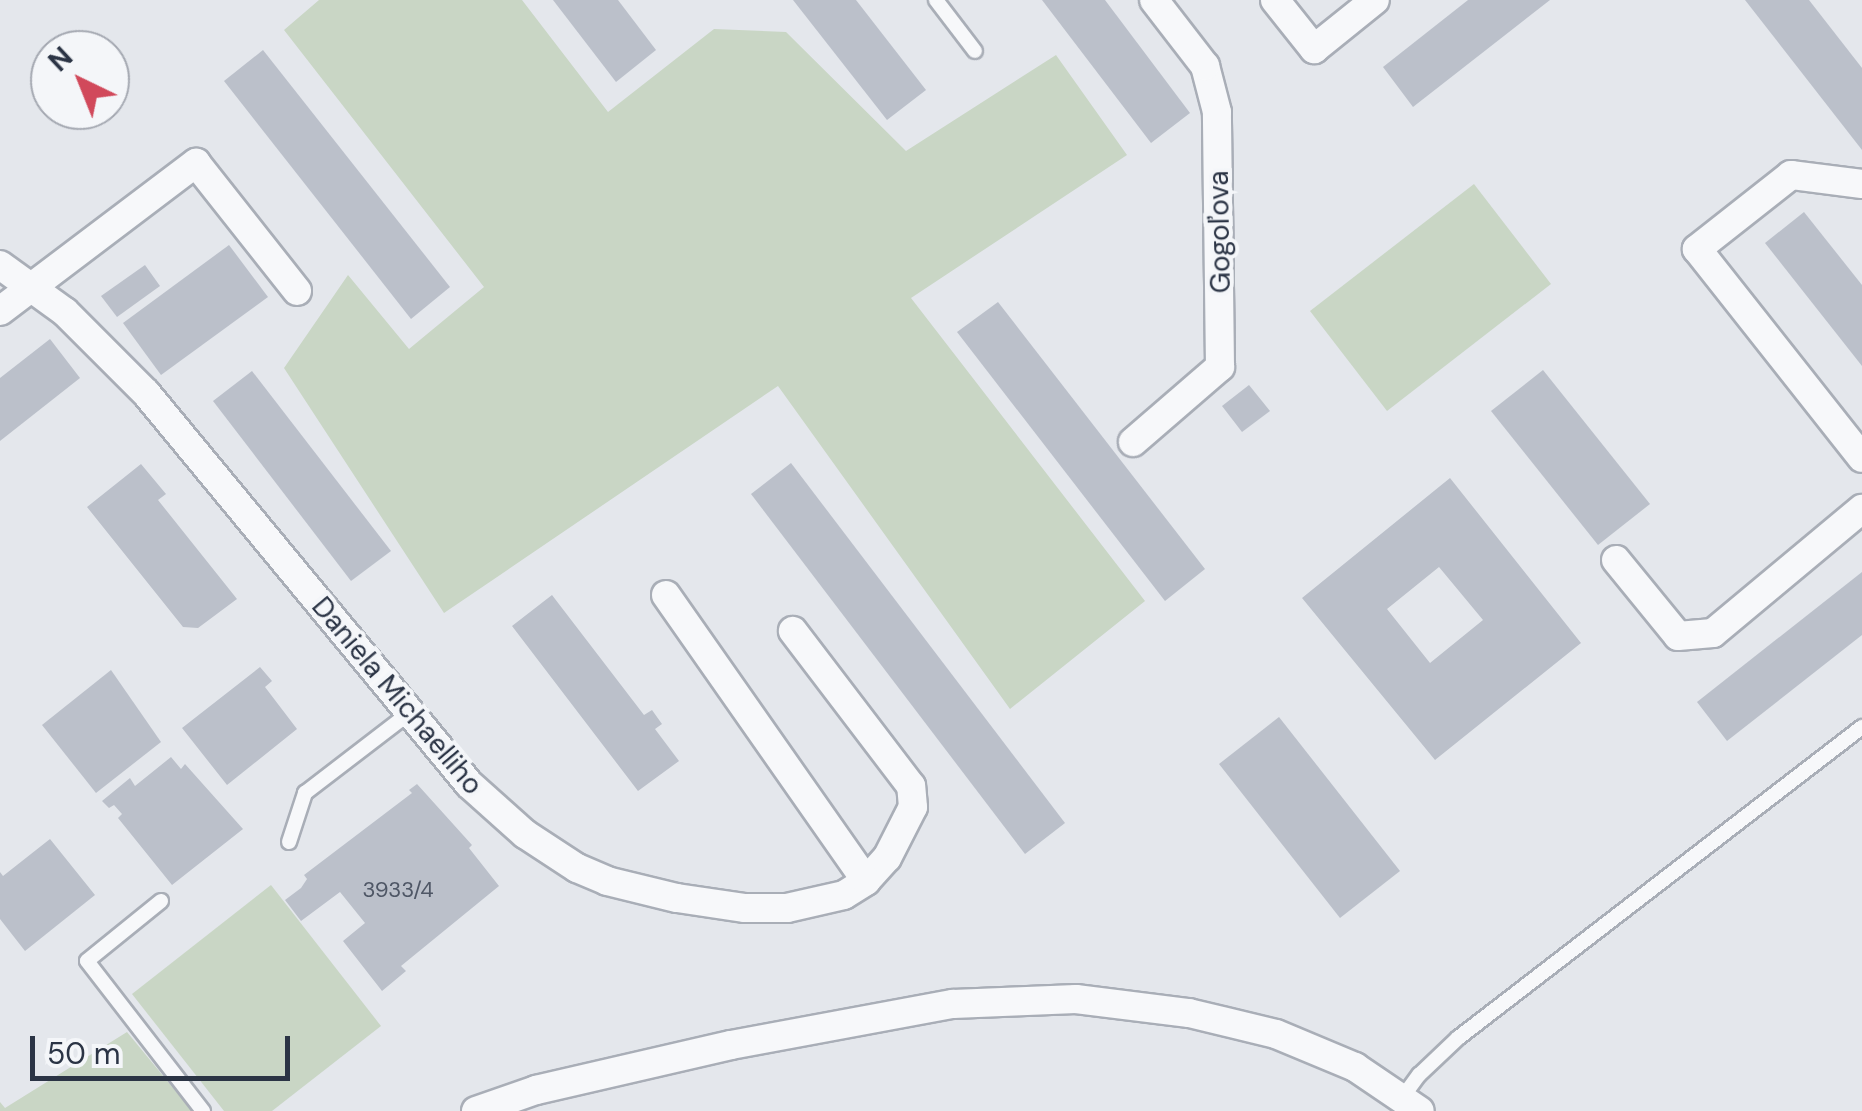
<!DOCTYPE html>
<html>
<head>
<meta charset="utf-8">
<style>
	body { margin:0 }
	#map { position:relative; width:1862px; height:1111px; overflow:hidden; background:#e4e7ec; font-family:"DM Sans",sans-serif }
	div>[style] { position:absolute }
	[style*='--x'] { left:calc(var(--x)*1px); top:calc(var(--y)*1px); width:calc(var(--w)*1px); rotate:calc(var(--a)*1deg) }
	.green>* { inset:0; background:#c9d6c5 }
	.building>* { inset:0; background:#bbc0ca }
	.roads { filter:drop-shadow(2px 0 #a9aeb7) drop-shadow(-2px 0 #a9aeb7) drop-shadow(0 2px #a9aeb7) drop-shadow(0 -2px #a9aeb7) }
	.service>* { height:14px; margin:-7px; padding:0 7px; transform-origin:7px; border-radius:7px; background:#f7f8fa }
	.minor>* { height:28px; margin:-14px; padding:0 14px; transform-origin:14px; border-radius:14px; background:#f7f8fa }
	span { translate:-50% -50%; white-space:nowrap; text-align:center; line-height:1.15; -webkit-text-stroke:8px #f4f6f9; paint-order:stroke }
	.number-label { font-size:22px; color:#4f5766 }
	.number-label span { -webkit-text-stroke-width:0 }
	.street-label { font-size:28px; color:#2b3445 }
	.north { position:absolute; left:30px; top:30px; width:100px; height:100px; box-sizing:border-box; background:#f4f6f9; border:2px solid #a4a8b1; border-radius:50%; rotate:317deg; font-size:28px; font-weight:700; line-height:40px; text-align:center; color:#2b3445 }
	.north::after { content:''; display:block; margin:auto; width:35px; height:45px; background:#d1495b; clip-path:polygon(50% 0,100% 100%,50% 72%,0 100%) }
	.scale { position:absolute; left:30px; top:1036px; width:260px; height:45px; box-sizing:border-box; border:5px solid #2b3445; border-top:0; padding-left:12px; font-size:30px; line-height:35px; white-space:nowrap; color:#2b3445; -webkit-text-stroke:8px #f4f6f9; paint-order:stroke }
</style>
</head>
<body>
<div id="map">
	<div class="green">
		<div style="clip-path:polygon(319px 0,522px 0,608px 112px,714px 29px,786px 32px,906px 151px,1056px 55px,1127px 155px,911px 298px,1145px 601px,1010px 709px,778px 386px,444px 613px,284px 368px,348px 275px,409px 349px,484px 287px,284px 30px)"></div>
		<div style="clip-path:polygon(1474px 184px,1551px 284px,1387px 411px,1310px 311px)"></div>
		<div style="clip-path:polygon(271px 885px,381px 1026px,272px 1111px,224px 1111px,132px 994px)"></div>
		<div style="clip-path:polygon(127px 1032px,192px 1111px,0 1111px,0 1102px,5px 1108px)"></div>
	</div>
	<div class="building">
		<div style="clip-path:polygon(553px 0,618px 0,656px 50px,616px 82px)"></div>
		<div style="clip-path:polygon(793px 0,856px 0,926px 90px,887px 120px)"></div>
		<div style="clip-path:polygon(1042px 0,1105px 0,1190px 113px,1151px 143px)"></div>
		<div style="clip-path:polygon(1468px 0,1550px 0,1413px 107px,1383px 67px)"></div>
		<div style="clip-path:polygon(1745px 0,1809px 0,1862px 68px,1862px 150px)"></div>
		<div style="clip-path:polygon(263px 50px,450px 287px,411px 319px,224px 81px)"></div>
		<div style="clip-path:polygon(1804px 212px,1862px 285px,1862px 366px,1765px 243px)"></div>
		<div style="clip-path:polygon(229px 245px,268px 297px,161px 375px,123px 323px)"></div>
		<div style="clip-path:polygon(145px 265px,160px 286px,117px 317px,101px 296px)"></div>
		<div style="clip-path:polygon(998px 302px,1205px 569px,1165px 601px,957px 332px)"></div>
		<div style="clip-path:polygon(50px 339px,80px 378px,0 441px,0 378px)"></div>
		<div style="clip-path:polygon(1543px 370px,1650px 504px,1598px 545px,1491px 411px)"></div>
		<div style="clip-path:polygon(252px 371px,391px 551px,351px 581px,213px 401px)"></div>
		<div style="clip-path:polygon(1249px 385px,1270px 411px,1242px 432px,1222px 406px)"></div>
		<div style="clip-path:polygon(791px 463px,1065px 823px,1025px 854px,751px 494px)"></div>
		<div style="clip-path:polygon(141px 464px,166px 494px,158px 500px,237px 599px,198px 628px,183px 627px,87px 507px)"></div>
		<div style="clip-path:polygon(evenodd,1450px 478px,1581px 643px,1435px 760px,1302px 598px,1450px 478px,1439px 567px,1483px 620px,1430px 663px,1387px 609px,1439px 567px)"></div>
		<div style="clip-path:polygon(1862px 572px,1862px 635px,1727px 741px,1697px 702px)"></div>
		<div style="clip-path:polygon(552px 595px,644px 715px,652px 710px,662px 724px,655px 729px,679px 761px,638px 791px,512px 626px)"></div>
		<div style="clip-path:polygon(260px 667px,272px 681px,265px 687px,297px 729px,227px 785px,182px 728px)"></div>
		<div style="clip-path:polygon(111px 670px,161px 742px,96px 793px,42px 725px)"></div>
		<div style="clip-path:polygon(1279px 717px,1400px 871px,1340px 918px,1219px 764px)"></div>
		<div style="clip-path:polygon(171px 757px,181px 769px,185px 764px,243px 829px,172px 885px,118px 818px,122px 814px,114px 805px,109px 808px,102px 801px,130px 778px,135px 786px)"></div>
		<div style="clip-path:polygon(417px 784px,472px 845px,469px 848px,499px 886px,401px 966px,406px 971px,382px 991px,343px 941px,365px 923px,340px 892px,301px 921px,285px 900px,301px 888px,307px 879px,304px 875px,412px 793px,409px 790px)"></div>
		<div style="clip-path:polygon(50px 839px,95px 895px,25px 951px,0 919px,0 872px,3px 876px)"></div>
	</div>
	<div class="roads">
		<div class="service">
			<div style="--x:936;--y:0;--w:64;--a:52.6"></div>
			<div style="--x:289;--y:842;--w:52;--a:-71.9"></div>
			<div style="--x:305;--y:793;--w:130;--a:-37.5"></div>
			<div style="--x:161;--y:901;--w:95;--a:141"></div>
			<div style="--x:87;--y:961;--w:190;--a:52.3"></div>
			<div style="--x:1402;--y:1098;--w:29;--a:-54"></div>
			<div style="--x:1419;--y:1075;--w:54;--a:-43.5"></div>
			<div style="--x:1458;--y:1038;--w:510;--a:-37.59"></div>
		</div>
		<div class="minor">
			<div style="--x:1275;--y:0;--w:63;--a:51.5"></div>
			<div style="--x:1314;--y:49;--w:78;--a:-38.8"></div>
			<div style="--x:1862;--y:184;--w:72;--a:-172.8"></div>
			<div style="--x:1791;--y:175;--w:120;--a:141.8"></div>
			<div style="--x:1697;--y:249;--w:266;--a:51.7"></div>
			<div style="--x:0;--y:265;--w:80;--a:35.9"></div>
			<div style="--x:65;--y:312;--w:115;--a:45"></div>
			<div style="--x:146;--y:393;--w:507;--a:50.44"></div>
			<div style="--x:469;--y:784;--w:75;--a:41.8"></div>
			<div style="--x:525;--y:834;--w:62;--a:33.2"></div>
			<div style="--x:577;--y:868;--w:33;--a:23"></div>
			<div style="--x:607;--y:881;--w:72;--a:13.7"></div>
			<div style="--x:677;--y:898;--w:69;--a:8.4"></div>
			<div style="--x:745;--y:908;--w:42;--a:0"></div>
			<div style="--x:787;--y:908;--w:58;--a:-12.8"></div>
			<div style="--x:844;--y:895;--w:26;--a:-32"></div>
			<div style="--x:866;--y:881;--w:31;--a:-48"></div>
			<div style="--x:887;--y:858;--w:57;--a:-63"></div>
			<div style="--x:913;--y:807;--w:21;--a:-95"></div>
			<div style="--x:911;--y:786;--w:195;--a:-127.3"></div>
			<div style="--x:0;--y:311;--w:246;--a:-37.1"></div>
			<div style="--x:196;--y:163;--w:163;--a:51.7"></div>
			<div style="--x:1133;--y:442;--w:115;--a:-40.8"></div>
			<div style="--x:1220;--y:367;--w:255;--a:-90.7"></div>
			<div style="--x:1217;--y:112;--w:48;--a:-104.6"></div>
			<div style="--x:1205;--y:66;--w:83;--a:-127.7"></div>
			<div style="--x:1616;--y:560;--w:98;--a:50.8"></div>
			<div style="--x:1678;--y:636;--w:35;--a:-5"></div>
			<div style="--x:1713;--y:633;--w:194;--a:-39.8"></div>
			<div style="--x:666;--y:595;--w:349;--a:55"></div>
			<div style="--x:476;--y:1111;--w:64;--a:-19.3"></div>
			<div style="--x:536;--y:1090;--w:200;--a:-13"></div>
			<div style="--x:731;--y:1045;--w:226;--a:-10.5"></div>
			<div style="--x:953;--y:1004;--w:123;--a:-2.3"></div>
			<div style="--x:1076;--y:999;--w:114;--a:7.1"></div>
			<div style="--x:1189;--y:1013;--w:89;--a:13.6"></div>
			<div style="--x:1276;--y:1034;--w:86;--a:22.7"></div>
			<div style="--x:1355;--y:1067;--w:78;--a:34.1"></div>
		</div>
	</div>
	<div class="number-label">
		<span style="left:398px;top:890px">3933/4</span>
	</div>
	<div class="street-label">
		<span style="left:1220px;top:232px;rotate:-91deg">Gogoľova</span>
		<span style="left:397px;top:696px;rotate:50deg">Daniela Michaelliho</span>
	</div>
	<div class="north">N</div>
	<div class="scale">50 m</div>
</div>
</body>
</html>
